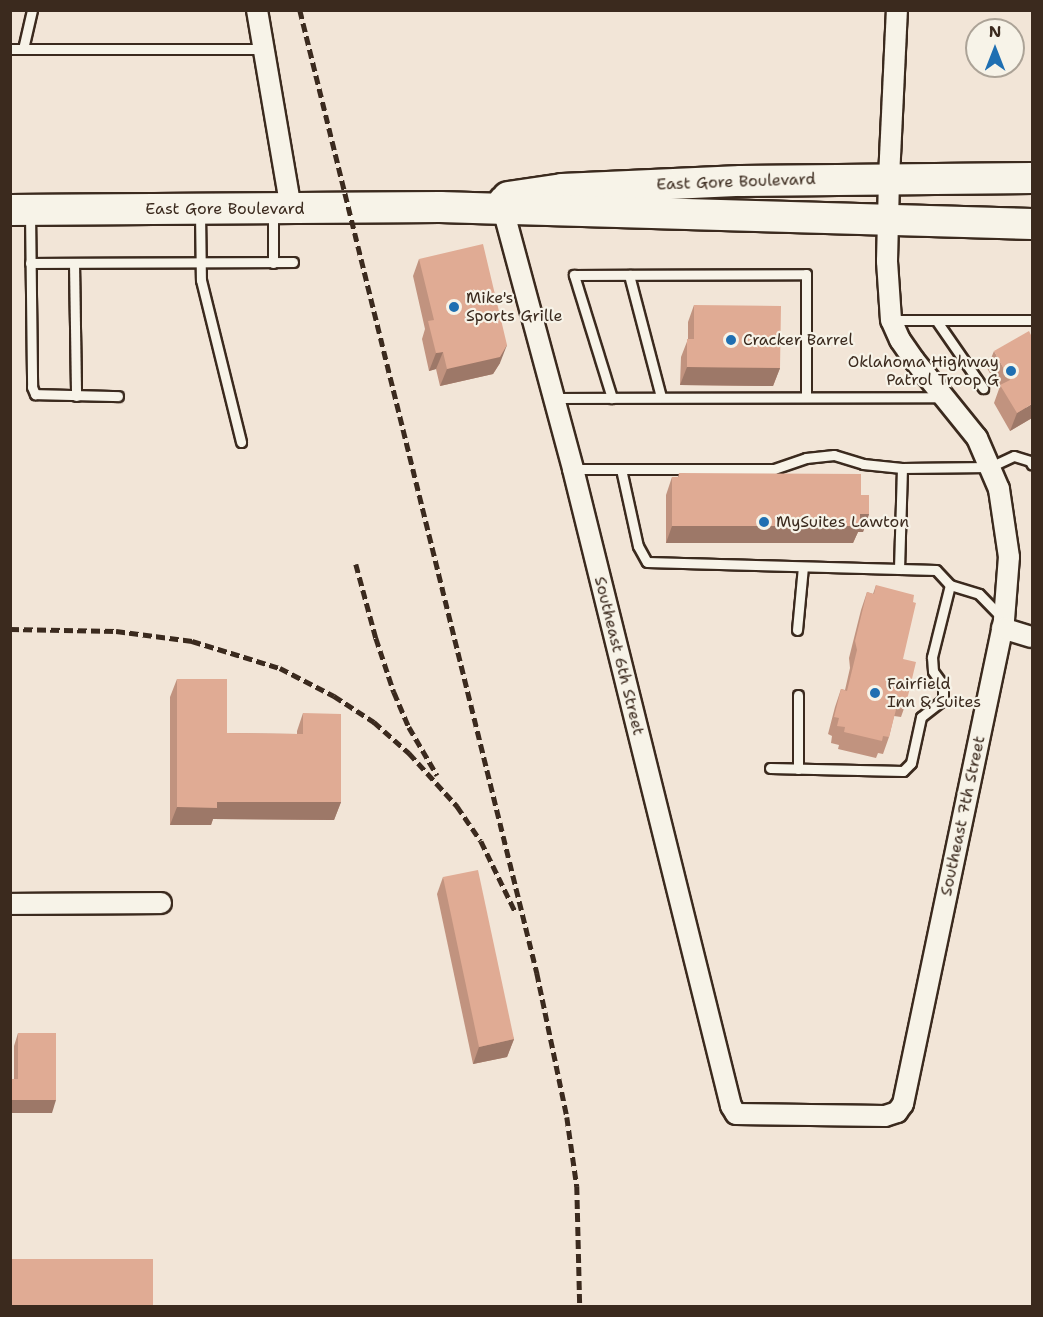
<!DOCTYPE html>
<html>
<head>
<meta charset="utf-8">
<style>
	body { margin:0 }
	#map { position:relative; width:1043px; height:1317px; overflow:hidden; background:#f2e5d7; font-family:"Shantell Sans",sans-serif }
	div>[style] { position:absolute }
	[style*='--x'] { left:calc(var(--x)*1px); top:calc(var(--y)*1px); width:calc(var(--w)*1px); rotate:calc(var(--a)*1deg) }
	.roads { filter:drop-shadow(2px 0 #3b2a1e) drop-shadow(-2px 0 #3b2a1e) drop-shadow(0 2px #3b2a1e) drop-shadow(0 -2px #3b2a1e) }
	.service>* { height:9px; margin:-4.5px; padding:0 4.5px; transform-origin:4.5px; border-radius:4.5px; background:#f7f3e8 }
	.minor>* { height:20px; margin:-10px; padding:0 10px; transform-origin:10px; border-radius:10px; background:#f7f3e8 }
	.primary>* { height:30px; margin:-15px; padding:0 15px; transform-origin:15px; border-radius:15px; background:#f7f3e8 }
	.rail>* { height:4.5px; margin-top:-2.25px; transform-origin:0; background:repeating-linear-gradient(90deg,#3b2a1e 0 9px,transparent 0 13.5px) }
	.wall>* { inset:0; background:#c1937f }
	.shaded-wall>* { inset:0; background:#9d7868 }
	.building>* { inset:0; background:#e0ab94 }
	.dots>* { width:16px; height:16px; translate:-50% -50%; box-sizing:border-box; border:3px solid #f7f3e8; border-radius:50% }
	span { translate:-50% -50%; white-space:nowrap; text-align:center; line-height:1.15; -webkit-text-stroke:4.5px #f7f3e8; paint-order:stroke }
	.street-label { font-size:16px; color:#3b2a1e }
	.poi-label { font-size:16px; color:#3b2a1e }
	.left { translate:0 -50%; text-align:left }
	.right { translate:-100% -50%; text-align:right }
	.frame { position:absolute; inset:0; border:12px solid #3b2a1e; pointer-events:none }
	.north { position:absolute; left:965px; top:18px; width:60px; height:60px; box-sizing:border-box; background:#f7f3e8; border:2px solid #aca397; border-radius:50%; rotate:0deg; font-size:16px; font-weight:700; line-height:24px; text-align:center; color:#3b2a1e }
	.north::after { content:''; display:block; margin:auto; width:21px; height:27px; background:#1f6fb2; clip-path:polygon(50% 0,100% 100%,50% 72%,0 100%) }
</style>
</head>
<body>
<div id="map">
	<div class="roads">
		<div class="service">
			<div style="--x:10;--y:49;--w:254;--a:0"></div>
			<div style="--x:23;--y:49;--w:40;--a:-77"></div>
			<div style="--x:30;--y:212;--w:175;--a:89.3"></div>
			<div style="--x:32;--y:387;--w:8;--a:67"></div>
			<div style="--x:35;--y:394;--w:83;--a:1.4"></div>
			<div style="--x:200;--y:212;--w:68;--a:89.2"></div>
			<div style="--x:201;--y:280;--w:167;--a:76.1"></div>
			<div style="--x:273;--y:212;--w:51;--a:90"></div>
			<div style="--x:30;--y:263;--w:263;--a:-0.2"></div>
			<div style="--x:74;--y:263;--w:133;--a:89.1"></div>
			<div style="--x:629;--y:275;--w:126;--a:75.3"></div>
			<div style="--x:891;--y:320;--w:141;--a:0"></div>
			<div style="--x:936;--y:320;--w:83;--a:55.3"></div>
			<div style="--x:554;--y:398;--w:389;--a:-0.1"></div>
			<div style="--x:612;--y:398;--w:129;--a:-107.2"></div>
			<div style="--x:574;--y:275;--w:232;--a:-0.2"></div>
			<div style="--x:806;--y:274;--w:123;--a:90"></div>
			<div style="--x:573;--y:469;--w:201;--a:0"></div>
			<div style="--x:774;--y:469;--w:34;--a:-19"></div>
			<div style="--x:806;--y:458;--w:28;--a:-6"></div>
			<div style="--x:834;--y:455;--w:30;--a:17"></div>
			<div style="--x:863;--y:464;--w:39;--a:6"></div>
			<div style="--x:902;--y:468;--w:88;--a:-0.7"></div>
			<div style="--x:990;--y:467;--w:26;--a:-25"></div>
			<div style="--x:1014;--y:456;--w:17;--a:17"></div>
			<div style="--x:1030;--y:461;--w:4;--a:63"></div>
			<div style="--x:621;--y:469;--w:79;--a:77.6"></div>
			<div style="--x:638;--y:546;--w:18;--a:61"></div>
			<div style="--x:647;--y:562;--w:289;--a:1.6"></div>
			<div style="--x:936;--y:570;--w:21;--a:47"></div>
			<div style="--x:950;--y:585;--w:30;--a:17"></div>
			<div style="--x:979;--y:594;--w:33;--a:46"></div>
			<div style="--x:899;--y:569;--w:101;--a:-88.3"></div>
			<div style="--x:797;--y:630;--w:63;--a:-84.6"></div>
			<div style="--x:770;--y:768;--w:133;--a:1.3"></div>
			<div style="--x:903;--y:771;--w:11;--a:-45"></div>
			<div style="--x:911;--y:763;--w:47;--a:-77.7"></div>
			<div style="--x:921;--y:717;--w:28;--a:-38"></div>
			<div style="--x:943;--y:700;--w:15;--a:-90"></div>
			<div style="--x:943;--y:685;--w:17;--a:-126"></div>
			<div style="--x:933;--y:671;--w:14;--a:-94"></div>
			<div style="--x:932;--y:657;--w:74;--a:-76"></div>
			<div style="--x:798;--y:769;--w:74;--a:-90"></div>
		</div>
		<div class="minor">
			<div style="--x:257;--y:10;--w:201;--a:80.3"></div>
			<div style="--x:500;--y:198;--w:281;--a:74.9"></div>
			<div style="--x:573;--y:469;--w:656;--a:76.07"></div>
			<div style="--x:731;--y:1106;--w:9;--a:58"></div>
			<div style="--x:736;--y:1114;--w:149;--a:0.8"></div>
			<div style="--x:885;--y:1116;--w:13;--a:-18"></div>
			<div style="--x:897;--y:1112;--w:10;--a:-53"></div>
			<div style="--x:903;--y:1104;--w:494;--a:-78.2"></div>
			<div style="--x:1004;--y:620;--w:63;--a:-85.5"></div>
			<div style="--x:1009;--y:557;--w:69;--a:-98.4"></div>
			<div style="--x:999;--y:489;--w:56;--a:-113.3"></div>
			<div style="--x:977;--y:438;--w:100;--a:-128.9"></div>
			<div style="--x:914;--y:360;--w:24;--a:-125"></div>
			<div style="--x:900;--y:340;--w:22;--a:-114"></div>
			<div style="--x:891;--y:320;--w:59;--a:-93.9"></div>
			<div style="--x:887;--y:261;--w:83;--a:-88.6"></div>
			<div style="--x:889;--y:178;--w:168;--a:-87.3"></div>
			<div style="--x:1002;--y:628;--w:31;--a:17"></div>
			<div style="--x:10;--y:904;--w:151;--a:-0.4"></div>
		</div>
		<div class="primary">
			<div style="--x:508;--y:197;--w:55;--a:-8.4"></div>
			<div style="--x:562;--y:189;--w:179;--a:-2.6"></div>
			<div style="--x:741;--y:181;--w:291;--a:-0.6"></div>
			<div style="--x:10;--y:210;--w:430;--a:-0.4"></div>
			<div style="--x:440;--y:207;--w:592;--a:1.64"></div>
		</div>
	</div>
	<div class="rail">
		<div style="--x:300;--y:10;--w:992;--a:76.17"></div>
		<div style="--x:537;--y:973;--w:147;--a:78.2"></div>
		<div style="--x:567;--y:1117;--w:70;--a:81.8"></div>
		<div style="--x:577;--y:1186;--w:120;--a:88.6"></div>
		<div style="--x:356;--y:564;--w:77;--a:74.9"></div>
		<div style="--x:376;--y:638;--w:57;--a:71.6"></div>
		<div style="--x:394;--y:692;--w:38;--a:67"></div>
		<div style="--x:409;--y:727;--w:56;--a:59.7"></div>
		<div style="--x:10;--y:629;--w:106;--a:1.1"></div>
		<div style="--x:116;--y:631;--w:77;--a:7.5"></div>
		<div style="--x:192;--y:641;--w:92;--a:17.1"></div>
		<div style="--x:280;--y:668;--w:61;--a:27.4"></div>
		<div style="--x:334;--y:696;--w:48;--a:33"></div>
		<div style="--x:374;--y:722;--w:47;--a:41.5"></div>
		<div style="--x:409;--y:753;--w:72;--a:47.8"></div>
		<div style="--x:457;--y:806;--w:42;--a:55.6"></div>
		<div style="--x:481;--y:841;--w:78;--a:64.1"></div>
	</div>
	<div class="wall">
		<div style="clip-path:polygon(419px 259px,500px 363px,493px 374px,440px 386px,436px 369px,429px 371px,422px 339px,425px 329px,413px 276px)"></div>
		<div style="clip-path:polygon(694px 305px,780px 368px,773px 386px,680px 385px,681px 357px,688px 339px,688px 322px)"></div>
		<div style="clip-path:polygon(994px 351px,1032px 418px,1010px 431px,994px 403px,999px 389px,987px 368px)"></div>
		<div style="clip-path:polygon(679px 473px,861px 495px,869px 514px,863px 532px,858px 532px,853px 543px,666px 543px,666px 495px,672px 477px,678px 477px)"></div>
		<div style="clip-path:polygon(876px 585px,903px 659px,907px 700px,901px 717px,894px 716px,889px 737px,883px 754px,878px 753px,876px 758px,838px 749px,839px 745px,831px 743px,832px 736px,828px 734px,835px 707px,841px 689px,845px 690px,850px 668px,849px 658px,861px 610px,867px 592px,873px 594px)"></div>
		<div style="clip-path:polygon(177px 679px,227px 733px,297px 734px,297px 731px,303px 713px,341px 802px,334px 820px,213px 819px,211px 825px,170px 825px,170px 697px)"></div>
		<div style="clip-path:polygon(443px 877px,514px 1039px,507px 1057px,473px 1064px,437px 894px)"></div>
		<div style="clip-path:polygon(18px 1033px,52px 1113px,10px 1113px,14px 1079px,14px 1046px)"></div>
		<div style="clip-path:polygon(12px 1259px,153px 1306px,10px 1306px,10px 1264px)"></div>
	</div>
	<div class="shaded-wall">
		<div style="clip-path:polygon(507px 345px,500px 363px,493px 374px,440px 386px,447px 369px)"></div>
		<div style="clip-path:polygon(443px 352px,436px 369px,429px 371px,436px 353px)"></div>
		<div style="clip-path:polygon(687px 367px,780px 368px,773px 386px,680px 385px)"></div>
		<div style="clip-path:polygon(1032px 404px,1032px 418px,1010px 431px,1017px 413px)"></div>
		<div style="clip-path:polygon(860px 514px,869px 514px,863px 532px,858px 532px,853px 543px,666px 543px,672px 526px)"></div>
		<div style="clip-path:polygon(217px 802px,341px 802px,334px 820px,213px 819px,211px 825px,170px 825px,177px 807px)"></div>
		<div style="clip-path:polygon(514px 1039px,507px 1057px,473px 1064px,479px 1047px)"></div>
		<div style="clip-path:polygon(10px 1100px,56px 1100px,52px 1113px,10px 1113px)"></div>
	</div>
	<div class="building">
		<div style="clip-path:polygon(483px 244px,507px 345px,500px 357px,447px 369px,443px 352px,436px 353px,428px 321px,434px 320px,419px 259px)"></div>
		<div style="clip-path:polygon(694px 305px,781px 306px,780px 368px,687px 367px,687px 339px,694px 339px)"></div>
		<div style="clip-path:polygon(1029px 331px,1032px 337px,1032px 404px,1017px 413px,1000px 385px,1010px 380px,994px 351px)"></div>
		<div style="clip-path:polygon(679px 473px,861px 474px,861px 495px,869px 495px,869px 514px,860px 514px,860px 526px,672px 526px,672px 477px,679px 477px)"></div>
		<div style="clip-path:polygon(876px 585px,914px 595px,913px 602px,916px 603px,903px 659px,916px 662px,907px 700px,899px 698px,889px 737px,883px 736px,882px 741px,844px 732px,845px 727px,837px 726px,839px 718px,834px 717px,841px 689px,847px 691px,857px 650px,855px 641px,867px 592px,874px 594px)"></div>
		<div style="clip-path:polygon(177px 679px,227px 679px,227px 733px,303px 734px,303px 713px,341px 714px,341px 802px,217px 802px,217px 808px,177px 807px)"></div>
		<div style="clip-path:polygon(478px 870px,514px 1039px,479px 1047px,443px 877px)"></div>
		<div style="clip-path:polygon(18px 1033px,56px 1033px,56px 1100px,10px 1100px,10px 1079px,18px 1079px)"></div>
		<div style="clip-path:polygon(12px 1259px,153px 1259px,153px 1306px,12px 1306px)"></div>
	</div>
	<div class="dots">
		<div style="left:454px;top:307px;background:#1f6fb2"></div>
		<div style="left:731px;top:340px;background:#1f6fb2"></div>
		<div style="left:1011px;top:371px;background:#1f6fb2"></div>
		<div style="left:764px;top:522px;background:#1f6fb2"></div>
		<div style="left:875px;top:693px;background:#1f6fb2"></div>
	</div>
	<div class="street-label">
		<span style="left:736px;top:182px;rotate:-2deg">East Gore Boulevard</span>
		<span style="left:225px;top:209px">East Gore Boulevard</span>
		<span style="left:619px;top:656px;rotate:76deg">Southeast 6th Street</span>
		<span style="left:963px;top:816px;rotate:-78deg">Southeast 7th Street</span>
	</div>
	<div class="poi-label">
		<span class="left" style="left:466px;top:307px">Mike's<br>Sports Grille</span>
		<span class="left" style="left:743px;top:340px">Cracker Barrel</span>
		<span class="right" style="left:999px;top:371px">Oklahoma Highway<br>Patrol Troop G</span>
		<span class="left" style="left:776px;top:522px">MySuites Lawton</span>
		<span class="left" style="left:887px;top:693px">Fairfield<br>Inn &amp; Suites</span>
	</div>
	<div class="frame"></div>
	<div class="north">N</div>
</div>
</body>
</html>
